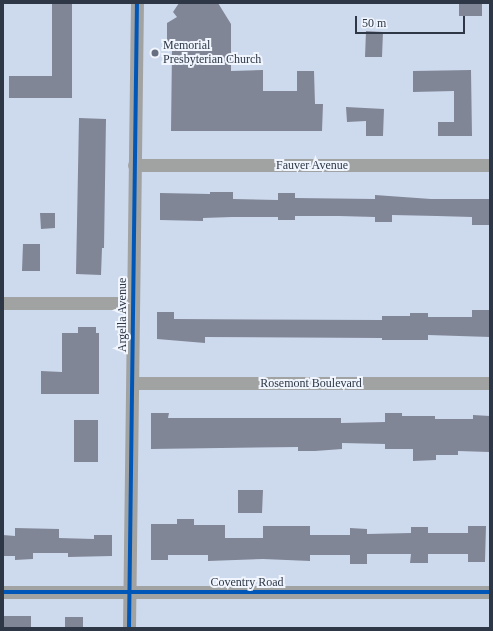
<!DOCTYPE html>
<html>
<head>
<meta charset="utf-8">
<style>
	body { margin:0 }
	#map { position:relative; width:493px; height:631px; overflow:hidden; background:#cddaee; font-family:"Times New Roman",serif }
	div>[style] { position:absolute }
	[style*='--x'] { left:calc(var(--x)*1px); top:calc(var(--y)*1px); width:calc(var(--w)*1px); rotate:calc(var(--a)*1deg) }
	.building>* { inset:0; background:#818696 }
	.street>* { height:13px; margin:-6.5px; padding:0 6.5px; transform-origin:6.5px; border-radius:6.5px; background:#a1a2a2 }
	.cycleway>* { height:4px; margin:-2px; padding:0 2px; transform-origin:2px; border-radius:2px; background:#0057b8 }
	.dots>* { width:11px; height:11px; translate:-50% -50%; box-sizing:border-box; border:2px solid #f1f6fe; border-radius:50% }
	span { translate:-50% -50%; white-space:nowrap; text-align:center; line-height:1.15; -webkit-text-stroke:4px #f1f6fe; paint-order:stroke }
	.poi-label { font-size:12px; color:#2e3746 }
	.left { translate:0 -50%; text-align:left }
	.street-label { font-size:12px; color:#2e3746 }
	.frame { position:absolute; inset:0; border:4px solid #2e3746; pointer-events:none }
	.scale { position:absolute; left:355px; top:16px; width:110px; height:18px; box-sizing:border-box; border:2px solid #2e3746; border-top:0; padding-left:5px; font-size:12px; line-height:14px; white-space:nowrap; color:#2e3746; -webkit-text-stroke:3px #f1f6fe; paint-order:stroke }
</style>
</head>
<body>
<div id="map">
	<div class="building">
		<div style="clip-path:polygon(52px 3px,72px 3px,72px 98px,9px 98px,9px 76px,52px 76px)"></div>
		<div style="clip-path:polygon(179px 3px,218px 3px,231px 24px,231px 71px,263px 70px,263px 91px,297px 91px,297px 71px,314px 71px,315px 104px,323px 104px,322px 131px,171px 131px,172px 49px,167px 49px,167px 23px,177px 17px,173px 12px)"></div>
		<div style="clip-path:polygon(459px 3px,482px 3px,482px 16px,459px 16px)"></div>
		<div style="clip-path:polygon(366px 31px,383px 32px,382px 57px,365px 57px)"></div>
		<div style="clip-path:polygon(471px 70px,472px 136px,438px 136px,438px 122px,454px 122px,454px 91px,413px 92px,413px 71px)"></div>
		<div style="clip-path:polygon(346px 107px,384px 109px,383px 136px,366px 136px,366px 121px,347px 122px)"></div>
		<div style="clip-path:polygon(79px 118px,106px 119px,104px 248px,102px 248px,101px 275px,76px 274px)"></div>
		<div style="clip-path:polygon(210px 192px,233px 192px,233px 199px,278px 200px,278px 193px,295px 193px,295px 198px,375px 199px,375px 195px,431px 199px,489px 199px,489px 225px,472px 225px,472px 217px,437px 216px,392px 215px,392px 222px,375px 222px,375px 217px,339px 216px,295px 216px,295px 220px,278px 220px,278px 217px,232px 217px,203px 218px,203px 221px,160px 220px,160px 193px,210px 194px)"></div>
		<div style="clip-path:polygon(40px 213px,55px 213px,55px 228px,41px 229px)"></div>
		<div style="clip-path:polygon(23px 244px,40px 244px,40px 271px,22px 271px)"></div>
		<div style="clip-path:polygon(472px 310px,490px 310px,490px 337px,428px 335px,428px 340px,382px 340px,382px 338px,205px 337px,205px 343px,157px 339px,157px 312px,174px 312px,174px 319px,382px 320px,382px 316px,410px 316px,410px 313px,428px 313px,428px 317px,472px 317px)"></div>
		<div style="clip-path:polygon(78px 327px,96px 327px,96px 333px,99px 333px,99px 394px,41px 394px,41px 371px,62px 372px,62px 333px,78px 333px)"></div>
		<div style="clip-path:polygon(151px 413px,169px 413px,168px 418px,341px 418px,341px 423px,385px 422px,385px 413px,402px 413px,402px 416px,435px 416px,435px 419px,473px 419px,473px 415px,490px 416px,489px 452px,458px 451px,458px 455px,436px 455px,436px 460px,413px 461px,413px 449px,385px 449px,385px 444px,342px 443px,342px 449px,315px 451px,298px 451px,298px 447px,151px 449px)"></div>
		<div style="clip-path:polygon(74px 420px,98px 420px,98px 462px,74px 462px)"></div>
		<div style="clip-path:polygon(238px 490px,263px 490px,262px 513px,238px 513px)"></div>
		<div style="clip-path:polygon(177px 519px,194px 519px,194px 525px,225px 525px,225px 538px,263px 538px,263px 526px,310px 526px,310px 535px,350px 535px,350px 528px,367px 529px,367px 534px,411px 533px,411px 527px,428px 527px,428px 533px,468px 533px,468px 526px,486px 526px,485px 562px,468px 562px,468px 554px,428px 554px,428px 563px,410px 563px,411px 554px,367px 554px,367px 564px,350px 564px,350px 555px,310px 555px,310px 561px,263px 559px,208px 561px,208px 555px,168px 555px,168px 560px,151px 560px,151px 524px,177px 524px)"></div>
		<div style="clip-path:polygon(15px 528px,59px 529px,59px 538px,94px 539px,94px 535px,112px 535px,112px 556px,68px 557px,68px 553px,33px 553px,33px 559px,15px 560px,15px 556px,3px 556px,3px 535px,15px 536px)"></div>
		<div style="clip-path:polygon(3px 616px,31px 616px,31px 628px,3px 628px)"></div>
		<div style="clip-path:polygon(65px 617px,83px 617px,83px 628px,65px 628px)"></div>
	</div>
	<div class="street">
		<div style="--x:134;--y:165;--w:356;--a:0"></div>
		<div style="--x:3;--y:303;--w:130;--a:0"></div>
		<div style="--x:133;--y:383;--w:357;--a:0"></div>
		<div style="--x:3;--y:592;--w:487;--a:0"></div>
		<div style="--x:129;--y:628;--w:625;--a:-89.27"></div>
	</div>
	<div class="cycleway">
		<div style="--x:3;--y:592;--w:487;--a:0"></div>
		<div style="--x:129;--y:628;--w:625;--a:-89.27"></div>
	</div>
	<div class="dots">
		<div style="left:155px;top:53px;background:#667081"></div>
	</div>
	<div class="poi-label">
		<span class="left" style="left:163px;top:53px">Memorial<br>Presbyterian Church</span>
	</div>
	<div class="street-label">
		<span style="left:312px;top:166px">Fauver Avenue</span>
		<span style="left:123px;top:315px;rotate:-90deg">Argella Avenue</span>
		<span style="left:311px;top:384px">Rosemont Boulevard</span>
		<span style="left:247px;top:583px">Coventry Road</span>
	</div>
	<div class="frame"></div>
	<div class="scale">50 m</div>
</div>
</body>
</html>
